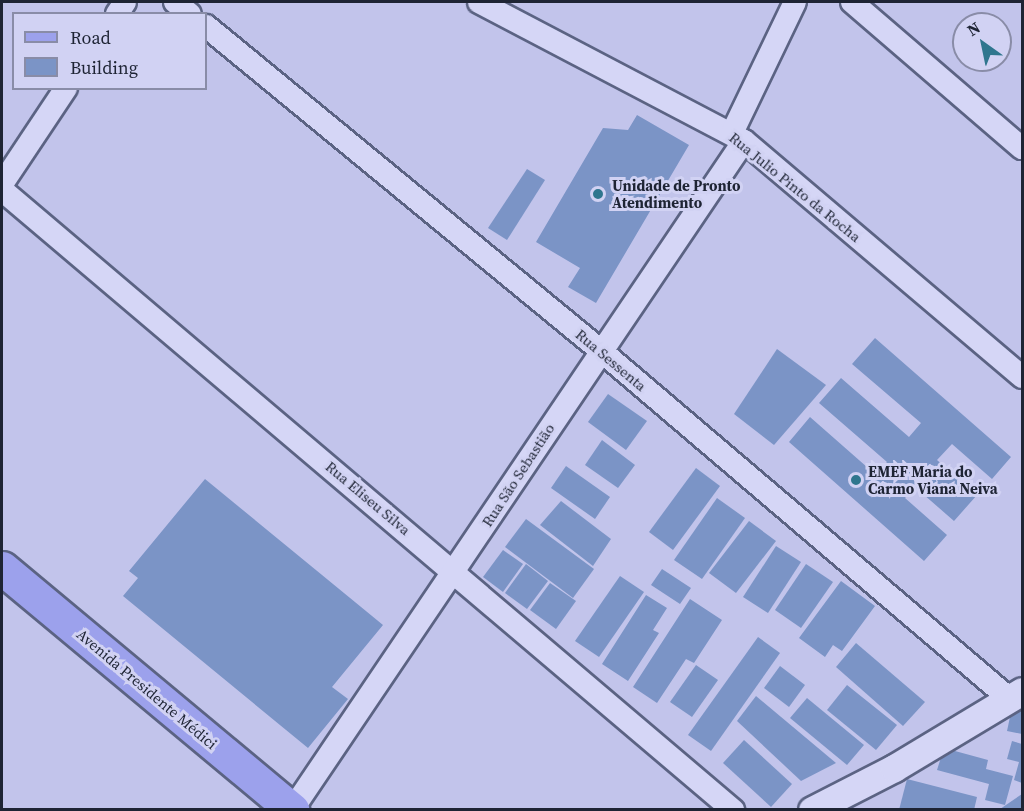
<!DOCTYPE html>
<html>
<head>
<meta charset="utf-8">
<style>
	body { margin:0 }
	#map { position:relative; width:1024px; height:811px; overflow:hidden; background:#c2c4eb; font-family:"Source Serif 4",serif }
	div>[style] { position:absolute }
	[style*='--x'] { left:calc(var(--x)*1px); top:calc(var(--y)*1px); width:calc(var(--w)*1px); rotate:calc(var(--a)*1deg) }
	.building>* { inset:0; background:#7b94c6 }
	.roads { filter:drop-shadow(2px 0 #5b6383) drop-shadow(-2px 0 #5b6383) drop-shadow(0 2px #5b6383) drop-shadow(0 -2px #5b6383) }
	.minor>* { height:22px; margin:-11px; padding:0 11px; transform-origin:11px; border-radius:11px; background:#d5d6f6 }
	.tertiary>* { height:27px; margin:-13.5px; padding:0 13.5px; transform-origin:13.5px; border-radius:13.5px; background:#d5d6f6 }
	.primary>* { height:33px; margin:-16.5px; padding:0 16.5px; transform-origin:16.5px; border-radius:16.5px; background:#9ca1ec }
	.dots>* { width:16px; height:16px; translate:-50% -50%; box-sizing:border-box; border:3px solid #d1d2f3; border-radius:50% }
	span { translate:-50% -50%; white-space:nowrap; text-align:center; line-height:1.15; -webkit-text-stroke:6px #d1d2f3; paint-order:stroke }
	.poi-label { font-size:15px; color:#1e2434; font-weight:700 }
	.left { translate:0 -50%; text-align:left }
	.street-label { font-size:15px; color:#1e2434 }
	.frame { position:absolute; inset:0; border:3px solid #1e2434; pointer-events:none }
	.legend { position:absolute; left:12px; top:12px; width:195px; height:78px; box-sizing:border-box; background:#d1d2f3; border:2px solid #898ca7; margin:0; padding:8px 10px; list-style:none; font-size:18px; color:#1e2434 }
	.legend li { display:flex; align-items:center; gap:12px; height:30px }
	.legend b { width:30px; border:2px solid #898ca7 }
	.north { position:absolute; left:952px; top:12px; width:60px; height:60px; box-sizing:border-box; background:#d1d2f3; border:2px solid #898ca7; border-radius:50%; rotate:327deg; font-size:16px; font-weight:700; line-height:24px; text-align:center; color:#1e2434 }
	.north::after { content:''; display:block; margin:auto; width:21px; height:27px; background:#2f768e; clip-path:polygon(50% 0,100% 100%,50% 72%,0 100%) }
</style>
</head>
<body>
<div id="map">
	<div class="building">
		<div style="clip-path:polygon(637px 115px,689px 145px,596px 303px,568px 287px,580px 268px,536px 242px,603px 128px,628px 130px)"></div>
		<div style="clip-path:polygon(527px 169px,545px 180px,507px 240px,488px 228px)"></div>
		<div style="clip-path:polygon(875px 338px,1011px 457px,992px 479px,952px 444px,937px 460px,977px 495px,954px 521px,915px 487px,905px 498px,947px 535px,924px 561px,789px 442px,810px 417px,876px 475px,887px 462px,819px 403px,841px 378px,909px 437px,921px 423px,852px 364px)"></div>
		<div style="clip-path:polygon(777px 349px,826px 385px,774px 445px,734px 414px)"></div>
		<div style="clip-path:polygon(608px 394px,647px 421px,626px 450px,588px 422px)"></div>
		<div style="clip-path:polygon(602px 440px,635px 465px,618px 488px,585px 465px)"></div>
		<div style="clip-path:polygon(566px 466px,610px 497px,595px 519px,551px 488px)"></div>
		<div style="clip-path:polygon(696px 468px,720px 486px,673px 550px,649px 532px)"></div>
		<div style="clip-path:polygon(205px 479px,383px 625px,332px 687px,348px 699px,308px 748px,123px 596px,138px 578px,129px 571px)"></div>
		<div style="clip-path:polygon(717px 498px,745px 518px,702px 579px,674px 560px)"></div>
		<div style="clip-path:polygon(561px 501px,611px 539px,593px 566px,540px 525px)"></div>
		<div style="clip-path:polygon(526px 519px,594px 569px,573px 598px,505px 547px)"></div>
		<div style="clip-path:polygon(749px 521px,776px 541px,736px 593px,709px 573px)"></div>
		<div style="clip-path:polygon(776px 546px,801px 562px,768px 613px,743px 597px)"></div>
		<div style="clip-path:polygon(503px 550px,523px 564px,503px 592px,483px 577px)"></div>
		<div style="clip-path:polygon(526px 564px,548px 581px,527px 609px,505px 593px)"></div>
		<div style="clip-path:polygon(806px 564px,833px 582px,801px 628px,775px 610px)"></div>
		<div style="clip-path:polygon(662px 569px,691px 588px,680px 604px,651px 585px)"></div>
		<div style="clip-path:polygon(620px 576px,644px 592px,599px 657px,575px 641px)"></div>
		<div style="clip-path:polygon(841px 581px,875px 606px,842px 651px,833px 645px,825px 657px,799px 638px)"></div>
		<div style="clip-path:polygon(550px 583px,576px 601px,556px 629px,530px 610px)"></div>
		<div style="clip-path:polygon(646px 595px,667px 608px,653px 630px,659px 633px,628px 681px,602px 664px)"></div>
		<div style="clip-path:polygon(690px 599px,722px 620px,694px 663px,686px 659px,657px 703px,633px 687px)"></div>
		<div style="clip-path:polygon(758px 637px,780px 653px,711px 751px,688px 735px)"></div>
		<div style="clip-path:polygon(856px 643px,925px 702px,903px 726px,836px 667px)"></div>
		<div style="clip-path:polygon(696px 665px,718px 680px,692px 717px,670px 702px)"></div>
		<div style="clip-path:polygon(780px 666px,805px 685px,789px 707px,764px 688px)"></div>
		<div style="clip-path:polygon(847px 685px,897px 725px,876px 750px,827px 710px)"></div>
		<div style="clip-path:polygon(756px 696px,836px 763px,801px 781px,737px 721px)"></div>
		<div style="clip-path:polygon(807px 698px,864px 745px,847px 765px,790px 718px)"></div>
		<div style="clip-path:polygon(1022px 709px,1022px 734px,1007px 731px,1010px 717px)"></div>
		<div style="clip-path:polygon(744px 740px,792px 784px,771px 807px,723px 763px)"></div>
		<div style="clip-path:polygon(1012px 741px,1022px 744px,1022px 783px,1014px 780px,1019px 762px,1007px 759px)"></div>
		<div style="clip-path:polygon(944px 748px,988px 760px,986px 769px,1013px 776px,1005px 805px,985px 800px,989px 784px,937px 770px)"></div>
		<div style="clip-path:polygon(907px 779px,977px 797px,974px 810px,899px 810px)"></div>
		<div style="clip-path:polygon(1022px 794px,1022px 810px,999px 810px,1003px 807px)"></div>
	</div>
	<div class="roads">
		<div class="minor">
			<div style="--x:175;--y:2;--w:19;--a:39"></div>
			<div style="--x:479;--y:2;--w:299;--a:27.7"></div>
			<div style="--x:744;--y:141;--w:365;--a:40.3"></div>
			<div style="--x:852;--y:2;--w:224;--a:40.7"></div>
			<div style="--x:117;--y:14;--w:14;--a:-56"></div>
			<div style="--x:206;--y:26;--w:510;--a:39.43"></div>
			<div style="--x:600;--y:350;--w:540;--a:40.42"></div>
			<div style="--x:732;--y:133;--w:145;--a:-64.3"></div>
			<div style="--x:2;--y:184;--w:115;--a:-56.3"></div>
			<div style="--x:2;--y:190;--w:959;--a:40.3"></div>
			<div style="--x:292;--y:810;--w:807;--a:-55.96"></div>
		</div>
		<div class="tertiary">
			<div style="--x:812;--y:810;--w:92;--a:-27.1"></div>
			<div style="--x:894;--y:768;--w:149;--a:-31"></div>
		</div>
		<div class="primary">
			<div style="--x:2;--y:568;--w:378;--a:39.8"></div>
		</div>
	</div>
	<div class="dots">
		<div style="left:598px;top:194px;background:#2f768e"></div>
		<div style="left:856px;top:480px;background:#2f768e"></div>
	</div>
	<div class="poi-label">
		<span class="left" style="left:612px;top:194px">Unidade de Pronto<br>Atendimento</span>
		<span class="left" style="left:868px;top:480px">EMEF Maria do<br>Carmo Viana Neiva</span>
	</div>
	<div class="street-label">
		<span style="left:795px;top:187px;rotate:39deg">Rua Julio Pinto da Rocha</span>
		<span style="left:611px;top:360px;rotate:40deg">Rua Sessenta</span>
		<span style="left:518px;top:475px;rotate:-57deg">Rua São Sebastião</span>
		<span style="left:368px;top:498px;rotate:40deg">Rua Eliseu Silva</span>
		<span style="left:147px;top:689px;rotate:40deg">Avenida Presidente Médici</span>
	</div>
	<div class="frame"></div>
	<ul class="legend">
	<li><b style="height:8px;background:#9ca1ec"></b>Road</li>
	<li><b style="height:16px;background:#7b94c6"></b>Building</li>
	</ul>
	<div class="north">N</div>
</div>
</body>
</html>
